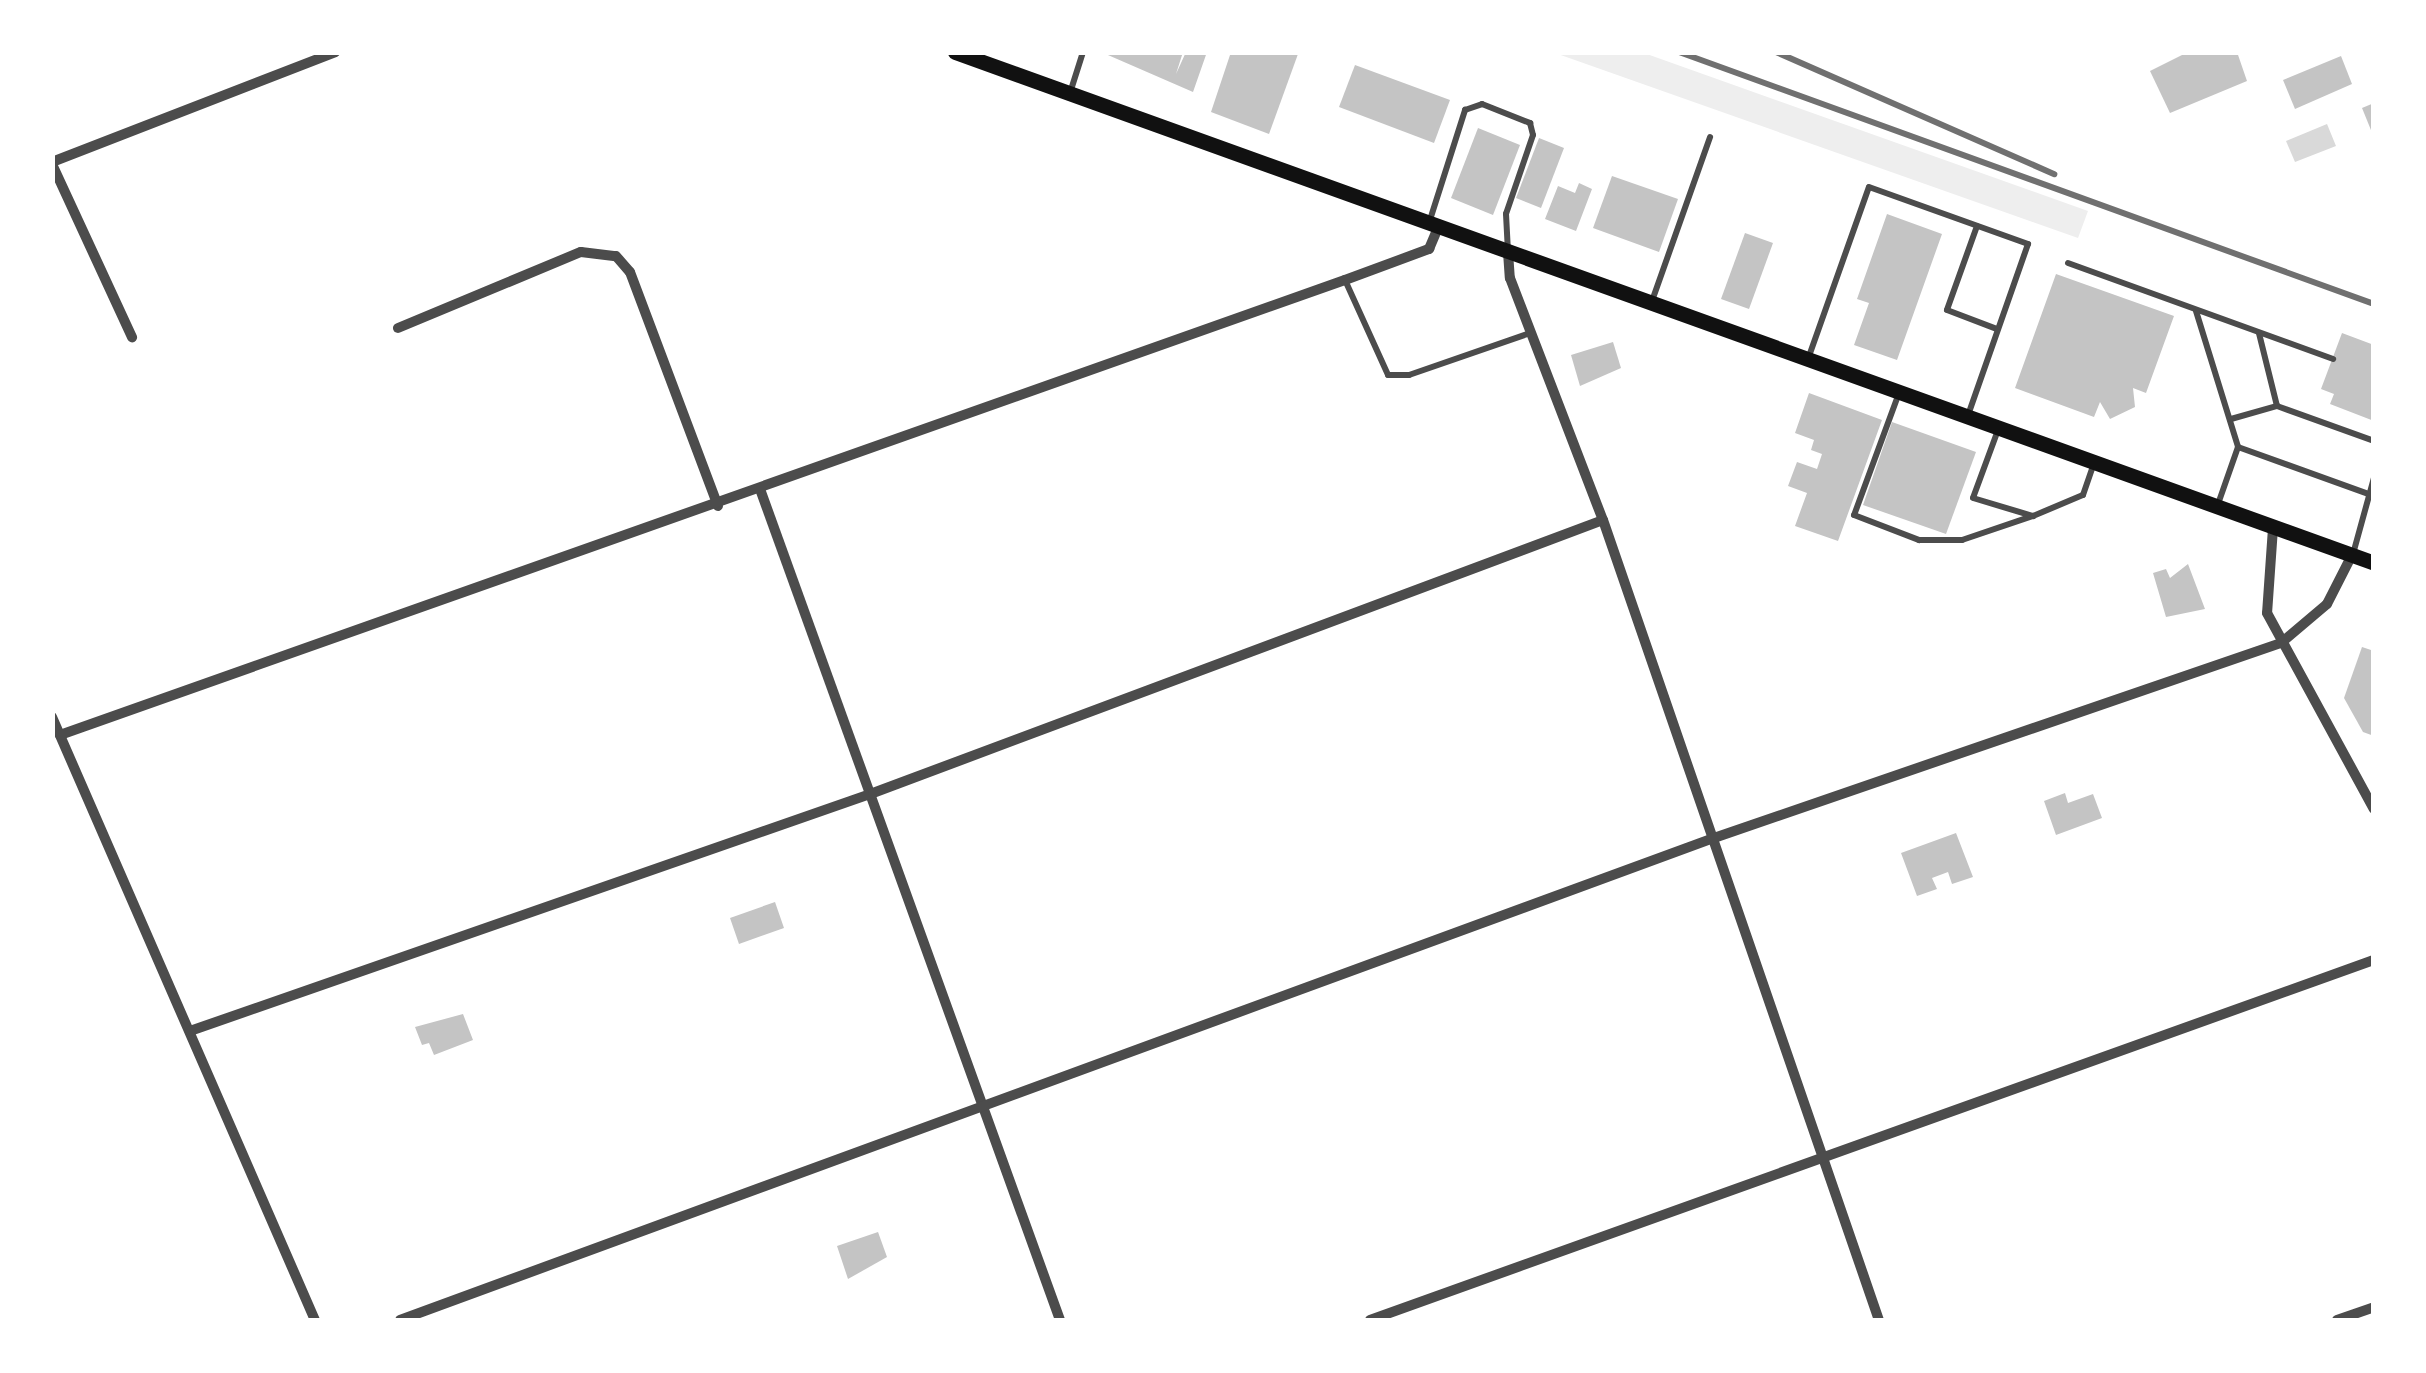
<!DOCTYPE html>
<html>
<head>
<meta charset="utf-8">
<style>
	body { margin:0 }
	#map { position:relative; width:2426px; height:1373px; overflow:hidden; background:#fff; font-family:Montserrat,sans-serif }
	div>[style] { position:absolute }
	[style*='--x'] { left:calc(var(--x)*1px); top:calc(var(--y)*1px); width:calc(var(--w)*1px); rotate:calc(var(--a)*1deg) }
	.green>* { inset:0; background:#eee }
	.water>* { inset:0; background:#d9d9d9 }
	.building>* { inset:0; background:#c4c4c4 }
	.service>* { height:6px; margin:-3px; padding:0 3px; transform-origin:3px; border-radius:3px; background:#4c4c4c }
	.minor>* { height:10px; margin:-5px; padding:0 5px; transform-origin:5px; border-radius:5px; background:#4c4c4c }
	.secondary>* { height:15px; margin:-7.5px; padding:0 7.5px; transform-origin:7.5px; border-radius:7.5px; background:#111 }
	.rail>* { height:6px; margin:-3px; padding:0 3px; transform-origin:3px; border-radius:3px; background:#707070 }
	span { translate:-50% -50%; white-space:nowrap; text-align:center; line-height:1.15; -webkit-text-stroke:9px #fff; paint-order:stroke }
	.frame { position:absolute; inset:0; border:55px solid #fff; pointer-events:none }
</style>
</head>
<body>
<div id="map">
	<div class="green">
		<div style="clip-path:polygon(1555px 53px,1644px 53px,2088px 211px,2078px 238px)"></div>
	</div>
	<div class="water">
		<div style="clip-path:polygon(2327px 124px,2336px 146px,2295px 162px,2286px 141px)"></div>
	</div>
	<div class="building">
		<div style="clip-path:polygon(1101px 52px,1183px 52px,1176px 74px,1186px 52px,1207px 52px,1193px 92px)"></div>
		<div style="clip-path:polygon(1231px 52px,1298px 54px,1269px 134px,1211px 112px)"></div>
		<div style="clip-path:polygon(2188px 52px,2237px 52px,2247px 81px,2170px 113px,2150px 71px)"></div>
		<div style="clip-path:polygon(2341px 56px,2352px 84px,2295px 109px,2283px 80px)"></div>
		<div style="clip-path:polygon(1355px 65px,1450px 100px,1434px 143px,1339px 107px)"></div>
		<div style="clip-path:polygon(2374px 103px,2374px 135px,2373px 135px,2362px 108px)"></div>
		<div style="clip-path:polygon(1478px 128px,1520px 145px,1493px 215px,1451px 198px)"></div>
		<div style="clip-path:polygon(1539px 138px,1564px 148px,1541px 208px,1516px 198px)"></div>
		<div style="clip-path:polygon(1612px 176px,1678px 199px,1659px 252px,1593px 228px)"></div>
		<div style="clip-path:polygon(1579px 183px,1592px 189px,1576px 231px,1545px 219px,1558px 186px,1575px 193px)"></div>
		<div style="clip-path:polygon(1887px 214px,1942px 234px,1897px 360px,1854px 345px,1869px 303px,1857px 299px)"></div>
		<div style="clip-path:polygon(1745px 233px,1773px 243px,1749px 309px,1721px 299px)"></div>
		<div style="clip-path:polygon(2056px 274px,2174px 316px,2146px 393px,2133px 388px,2135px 407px,2110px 419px,2100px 402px,2094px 417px,2015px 388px)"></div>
		<div style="clip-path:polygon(2342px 333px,2374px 345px,2374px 421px,2330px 404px,2334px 394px,2321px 389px)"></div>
		<div style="clip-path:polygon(1613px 342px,1621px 368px,1580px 386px,1571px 355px)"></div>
		<div style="clip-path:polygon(1809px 393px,1882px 420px,1838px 541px,1795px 526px,1807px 493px,1788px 486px,1797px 462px,1817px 469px,1822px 454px,1811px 450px,1814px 440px,1795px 433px)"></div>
		<div style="clip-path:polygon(1892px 422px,1976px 452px,1946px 534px,1863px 505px)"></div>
		<div style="clip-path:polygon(2188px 564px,2205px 609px,2166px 617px,2153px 573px,2166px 569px,2170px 578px)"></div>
		<div style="clip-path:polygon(2362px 647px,2374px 651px,2374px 736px,2363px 732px,2344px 698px)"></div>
		<div style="clip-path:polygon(2065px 793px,2068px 803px,2093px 794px,2102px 818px,2056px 835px,2044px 801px)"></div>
		<div style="clip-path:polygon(1956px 833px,1973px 877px,1952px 884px,1948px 872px,1932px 878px,1937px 889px,1917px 896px,1901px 853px)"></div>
		<div style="clip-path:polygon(775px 902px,784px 928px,739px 944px,730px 918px)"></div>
		<div style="clip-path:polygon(463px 1014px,473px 1040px,434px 1055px,429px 1043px,422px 1045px,415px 1027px)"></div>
		<div style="clip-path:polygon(878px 1232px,887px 1257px,848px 1279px,837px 1246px)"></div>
	</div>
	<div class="service">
		<div style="--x:1070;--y:93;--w:43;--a:-72.4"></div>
		<div style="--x:1429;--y:223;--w:119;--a:-72.3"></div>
		<div style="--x:1465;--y:110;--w:18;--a:-19"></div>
		<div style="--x:1482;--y:104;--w:52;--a:21.6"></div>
		<div style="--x:1530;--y:123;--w:12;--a:76"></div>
		<div style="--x:1533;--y:135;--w:83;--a:108.9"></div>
		<div style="--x:1506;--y:214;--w:34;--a:87"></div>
		<div style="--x:1977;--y:226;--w:89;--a:109.7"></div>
		<div style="--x:1947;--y:310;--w:53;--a:20.8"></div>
		<div style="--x:2068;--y:263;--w:282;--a:19.9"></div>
		<div style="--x:1345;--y:280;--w:104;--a:65.6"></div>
		<div style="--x:1388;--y:375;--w:21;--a:0"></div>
		<div style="--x:1409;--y:375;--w:128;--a:-19.1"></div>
		<div style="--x:1652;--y:301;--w:174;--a:-70.5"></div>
		<div style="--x:2196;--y:311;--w:142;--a:72.8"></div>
		<div style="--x:2238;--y:447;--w:60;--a:109.3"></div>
		<div style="--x:1808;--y:359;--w:182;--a:-70.5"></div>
		<div style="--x:1869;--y:187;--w:169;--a:19.7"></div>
		<div style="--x:2028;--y:244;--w:181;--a:109.3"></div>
		<div style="--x:1899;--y:393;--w:130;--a:110.2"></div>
		<div style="--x:1854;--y:515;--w:70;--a:21"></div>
		<div style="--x:1919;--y:540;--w:43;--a:0"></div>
		<div style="--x:1962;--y:540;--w:75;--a:-18.7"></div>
		<div style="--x:2277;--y:406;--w:103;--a:19.8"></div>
		<div style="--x:2231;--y:419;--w:48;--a:-15.8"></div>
		<div style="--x:2277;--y:406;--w:75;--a:-103.9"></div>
		<div style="--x:1998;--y:430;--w:72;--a:110.2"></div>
		<div style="--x:1973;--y:498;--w:63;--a:16.7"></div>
		<div style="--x:2033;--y:516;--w:54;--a:-22.8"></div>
		<div style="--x:2083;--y:495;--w:34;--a:-71"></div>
		<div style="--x:2238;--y:447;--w:145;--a:19.8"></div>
		<div style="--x:2353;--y:554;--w:79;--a:-74.6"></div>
	</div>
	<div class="minor">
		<div style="--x:52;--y:162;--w:304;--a:-21.2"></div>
		<div style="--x:52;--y:164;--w:191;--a:65.2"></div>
		<div style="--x:1508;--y:252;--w:26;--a:86"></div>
		<div style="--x:1510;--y:278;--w:259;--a:69"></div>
		<div style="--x:1603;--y:520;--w:846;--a:70.97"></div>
		<div style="--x:398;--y:328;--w:198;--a:-22.6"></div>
		<div style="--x:581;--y:252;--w:35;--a:7"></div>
		<div style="--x:616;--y:256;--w:21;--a:49"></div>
		<div style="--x:630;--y:272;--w:250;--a:69.4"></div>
		<div style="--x:760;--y:489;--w:883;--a:70.15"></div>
		<div style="--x:2273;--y:528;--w:85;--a:94"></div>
		<div style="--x:2267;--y:613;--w:223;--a:61.4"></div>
		<div style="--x:52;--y:717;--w:658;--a:66.44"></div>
		<div style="--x:60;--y:735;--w:1363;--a:-19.5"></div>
		<div style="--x:1345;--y:280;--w:90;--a:-20.3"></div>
		<div style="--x:1429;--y:249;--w:23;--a:-67"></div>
		<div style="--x:190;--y:1031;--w:723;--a:-19.21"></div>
		<div style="--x:873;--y:793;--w:779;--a:-20.5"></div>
		<div style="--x:400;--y:1320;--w:1396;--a:-20.15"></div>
		<div style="--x:1711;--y:839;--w:603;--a:-18.98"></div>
		<div style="--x:2281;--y:643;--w:60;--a:-40.3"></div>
		<div style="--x:2327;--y:604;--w:55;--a:-63"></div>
		<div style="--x:1370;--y:1320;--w:1067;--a:-19.73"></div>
		<div style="--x:2337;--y:1320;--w:39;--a:-19"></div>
	</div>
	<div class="secondary">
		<div style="--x:955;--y:52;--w:1508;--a:19.8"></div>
	</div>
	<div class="rail">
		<div style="--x:1679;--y:52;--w:739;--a:19.93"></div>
		<div style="--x:1776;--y:52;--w:304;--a:23.7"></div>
	</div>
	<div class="frame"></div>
</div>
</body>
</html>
